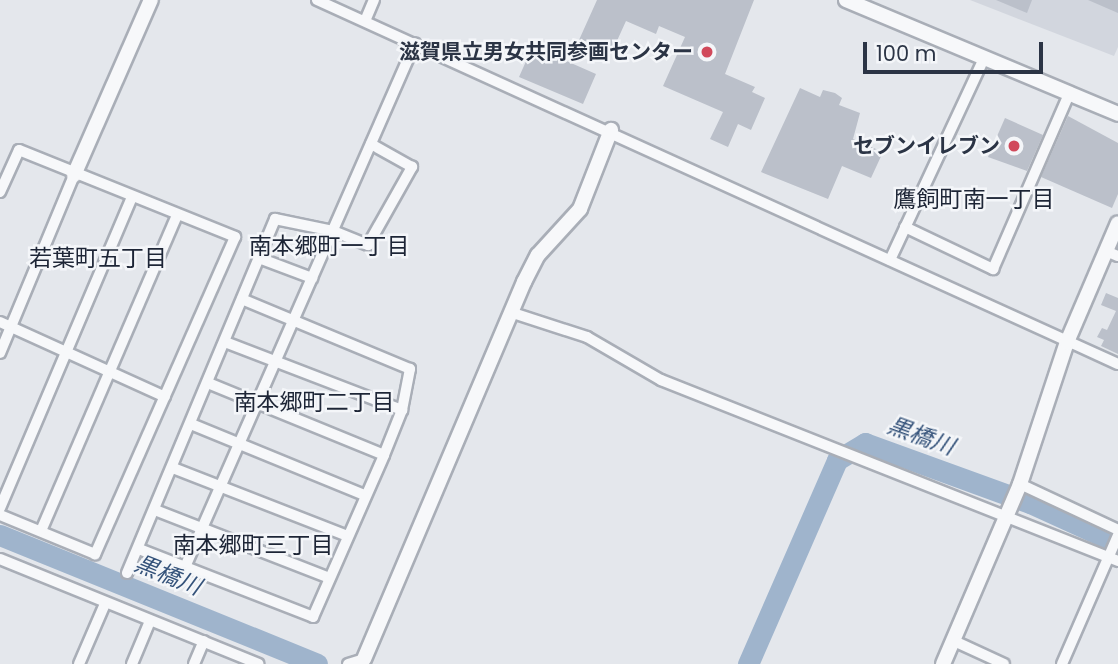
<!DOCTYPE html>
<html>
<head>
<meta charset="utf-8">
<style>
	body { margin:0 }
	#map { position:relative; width:1118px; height:664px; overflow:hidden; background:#e4e7ec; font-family:Poppins,"Noto Sans JP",sans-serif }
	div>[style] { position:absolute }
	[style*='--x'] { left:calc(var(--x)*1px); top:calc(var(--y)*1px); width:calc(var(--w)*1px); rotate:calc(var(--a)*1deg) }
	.built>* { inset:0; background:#d2d6de }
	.river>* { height:21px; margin:-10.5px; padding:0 10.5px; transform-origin:10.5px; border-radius:10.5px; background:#9fb4cc }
	.building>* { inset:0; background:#bbc0ca }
	.roads { filter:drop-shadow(2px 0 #a9aeb7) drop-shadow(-2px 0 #a9aeb7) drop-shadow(0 2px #a9aeb7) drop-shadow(0 -2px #a9aeb7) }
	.minor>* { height:10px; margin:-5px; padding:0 5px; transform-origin:5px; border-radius:5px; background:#f7f8fa }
	.tertiary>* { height:14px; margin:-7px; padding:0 7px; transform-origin:7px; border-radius:7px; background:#f7f8fa }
	.dots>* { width:19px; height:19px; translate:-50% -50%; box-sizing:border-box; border:4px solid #f4f6f9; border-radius:50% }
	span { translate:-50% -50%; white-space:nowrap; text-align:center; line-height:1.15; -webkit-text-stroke:5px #f4f6f9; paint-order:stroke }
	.poi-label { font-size:21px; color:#2b3445; font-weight:700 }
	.right { translate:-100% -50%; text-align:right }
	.neighbourhood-label { font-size:23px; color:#1d2536 }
	.water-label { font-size:23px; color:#34527a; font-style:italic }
	.scale { position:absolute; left:863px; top:42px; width:180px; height:32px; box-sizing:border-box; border:4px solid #2b3445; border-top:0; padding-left:9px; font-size:21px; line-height:24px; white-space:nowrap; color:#2b3445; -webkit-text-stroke:5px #f4f6f9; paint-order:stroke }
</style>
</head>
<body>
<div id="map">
	<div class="built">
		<div style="clip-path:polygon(970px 0,1118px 0,1118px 47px,1114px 56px)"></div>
	</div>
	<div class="river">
		<div style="--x:0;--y:535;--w:342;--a:22.1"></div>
		<div style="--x:748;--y:664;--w:223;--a:-66.4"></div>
		<div style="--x:837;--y:460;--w:33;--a:-31"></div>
		<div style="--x:865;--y:443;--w:176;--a:20"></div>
		<div style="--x:1030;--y:503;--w:97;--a:24.4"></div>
	</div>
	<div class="building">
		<div style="clip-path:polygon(597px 0,754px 0,725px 74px,755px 87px,752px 92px,765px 98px,751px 130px,738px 124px,728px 147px,710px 139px,723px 112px,663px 86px,685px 37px,659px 26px,656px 34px,626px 21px,611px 54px,579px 40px)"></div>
		<div style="clip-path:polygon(996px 0,1032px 0,1027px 13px)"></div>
		<div style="clip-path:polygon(1088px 0,1118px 0,1118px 13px)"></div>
		<div style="clip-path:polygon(535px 41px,549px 47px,546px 52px,596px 74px,583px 104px,519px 77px)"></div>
		<div style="clip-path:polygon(800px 88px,820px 97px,823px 90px,835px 93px,842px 98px,839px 105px,860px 113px,853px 139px,883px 152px,871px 178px,842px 166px,828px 199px,761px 172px)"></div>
		<div style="clip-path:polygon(1068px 116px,1118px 143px,1118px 194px,1112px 208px,1041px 177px)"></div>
		<div style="clip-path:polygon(1005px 118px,1043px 135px,1027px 171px,988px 157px)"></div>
		<div style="clip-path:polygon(1106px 293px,1118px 298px,1118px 354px,1101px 346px,1104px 340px,1097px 337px,1102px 328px,1107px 330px,1116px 311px,1101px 305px)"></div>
	</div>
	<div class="roads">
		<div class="minor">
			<div style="--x:317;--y:0;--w:880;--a:24.44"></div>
			<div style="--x:365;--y:21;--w:23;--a:-67"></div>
			<div style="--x:0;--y:192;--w:46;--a:-65.7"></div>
			<div style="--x:19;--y:150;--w:233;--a:21.9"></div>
			<div style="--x:235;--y:237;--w:347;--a:113.8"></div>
			<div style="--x:95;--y:554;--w:103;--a:-157.7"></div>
			<div style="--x:905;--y:227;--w:98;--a:25.5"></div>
			<div style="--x:993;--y:269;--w:191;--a:-66.5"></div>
			<div style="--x:1106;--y:251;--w:13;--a:23"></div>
			<div style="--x:259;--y:258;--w:57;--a:20.7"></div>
			<div style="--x:890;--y:260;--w:223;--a:-65"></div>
			<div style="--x:513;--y:313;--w:78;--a:18"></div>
			<div style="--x:587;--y:337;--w:86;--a:30.2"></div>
			<div style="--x:661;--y:380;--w:492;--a:21.6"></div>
			<div style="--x:0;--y:322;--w:181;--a:24.4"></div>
			<div style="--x:225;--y:342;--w:190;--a:21"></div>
			<div style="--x:0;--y:353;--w:193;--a:-67.4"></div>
			<div style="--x:208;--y:383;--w:190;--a:22.2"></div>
			<div style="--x:191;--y:424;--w:187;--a:22.3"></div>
			<div style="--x:173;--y:468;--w:187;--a:21.3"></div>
			<div style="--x:1020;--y:484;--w:108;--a:25.1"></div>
			<div style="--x:0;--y:508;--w:338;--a:-67"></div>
			<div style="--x:155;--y:510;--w:187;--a:21.3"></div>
			<div style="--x:41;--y:531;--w:344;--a:-66.7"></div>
			<div style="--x:139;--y:549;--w:187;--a:21.3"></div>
			<div style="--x:313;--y:617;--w:177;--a:-66.3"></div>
			<div style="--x:384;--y:455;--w:48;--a:-68.2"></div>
			<div style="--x:402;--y:410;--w:42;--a:-79"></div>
			<div style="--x:410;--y:369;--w:182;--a:-157.4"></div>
			<div style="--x:0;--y:559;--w:279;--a:22.1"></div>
			<div style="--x:185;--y:567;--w:572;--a:-66.3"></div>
			<div style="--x:127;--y:573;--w:384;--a:-67.3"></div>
			<div style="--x:275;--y:219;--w:59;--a:11.7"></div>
			<div style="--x:333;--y:231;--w:38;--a:22"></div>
			<div style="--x:368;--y:245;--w:90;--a:-60.6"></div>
			<div style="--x:412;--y:167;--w:47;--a:-150.7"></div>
			<div style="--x:954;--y:641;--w:55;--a:24.7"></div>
			<div style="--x:79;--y:664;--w:65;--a:-66.6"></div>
			<div style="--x:132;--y:664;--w:47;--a:-67.3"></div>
			<div style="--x:194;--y:664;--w:25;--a:-67"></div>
			<div style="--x:348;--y:664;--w:17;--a:-17"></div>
			<div style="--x:1062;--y:664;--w:141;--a:-66.5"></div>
		</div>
		<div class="tertiary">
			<div style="--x:846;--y:0;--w:295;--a:22.7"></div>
			<div style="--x:74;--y:175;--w:191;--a:-66.3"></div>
			<div style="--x:364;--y:659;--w:410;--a:-67"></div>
			<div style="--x:524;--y:282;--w:30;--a:-63"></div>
			<div style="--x:538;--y:255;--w:62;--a:-47.6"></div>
			<div style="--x:580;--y:209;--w:85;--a:-68.6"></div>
			<div style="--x:943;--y:664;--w:196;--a:-66.8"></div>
			<div style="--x:1020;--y:484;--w:150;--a:-71.7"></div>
			<div style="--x:1067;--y:342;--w:129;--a:-66.8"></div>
		</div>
	</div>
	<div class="dots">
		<div style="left:707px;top:52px;background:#d1495b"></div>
		<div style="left:1014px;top:146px;background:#d1495b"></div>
	</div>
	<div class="poi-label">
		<span class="right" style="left:693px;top:52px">滋賀県立男女共同参画センター</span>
		<span class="right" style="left:1000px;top:146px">セブンイレブン</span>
	</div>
	<div class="neighbourhood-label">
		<span style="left:974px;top:199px">鷹飼町南一丁目</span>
		<span style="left:329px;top:246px">南本郷町一丁目</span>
		<span style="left:98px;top:258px">若葉町五丁目</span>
		<span style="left:314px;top:402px">南本郷町二丁目</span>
		<span style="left:253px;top:545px">南本郷町三丁目</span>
	</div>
	<div class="water-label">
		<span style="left:921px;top:436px;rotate:20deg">黒橋川</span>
		<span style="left:168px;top:575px;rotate:22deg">黒橋川</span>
	</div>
	<div class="scale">100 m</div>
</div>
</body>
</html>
